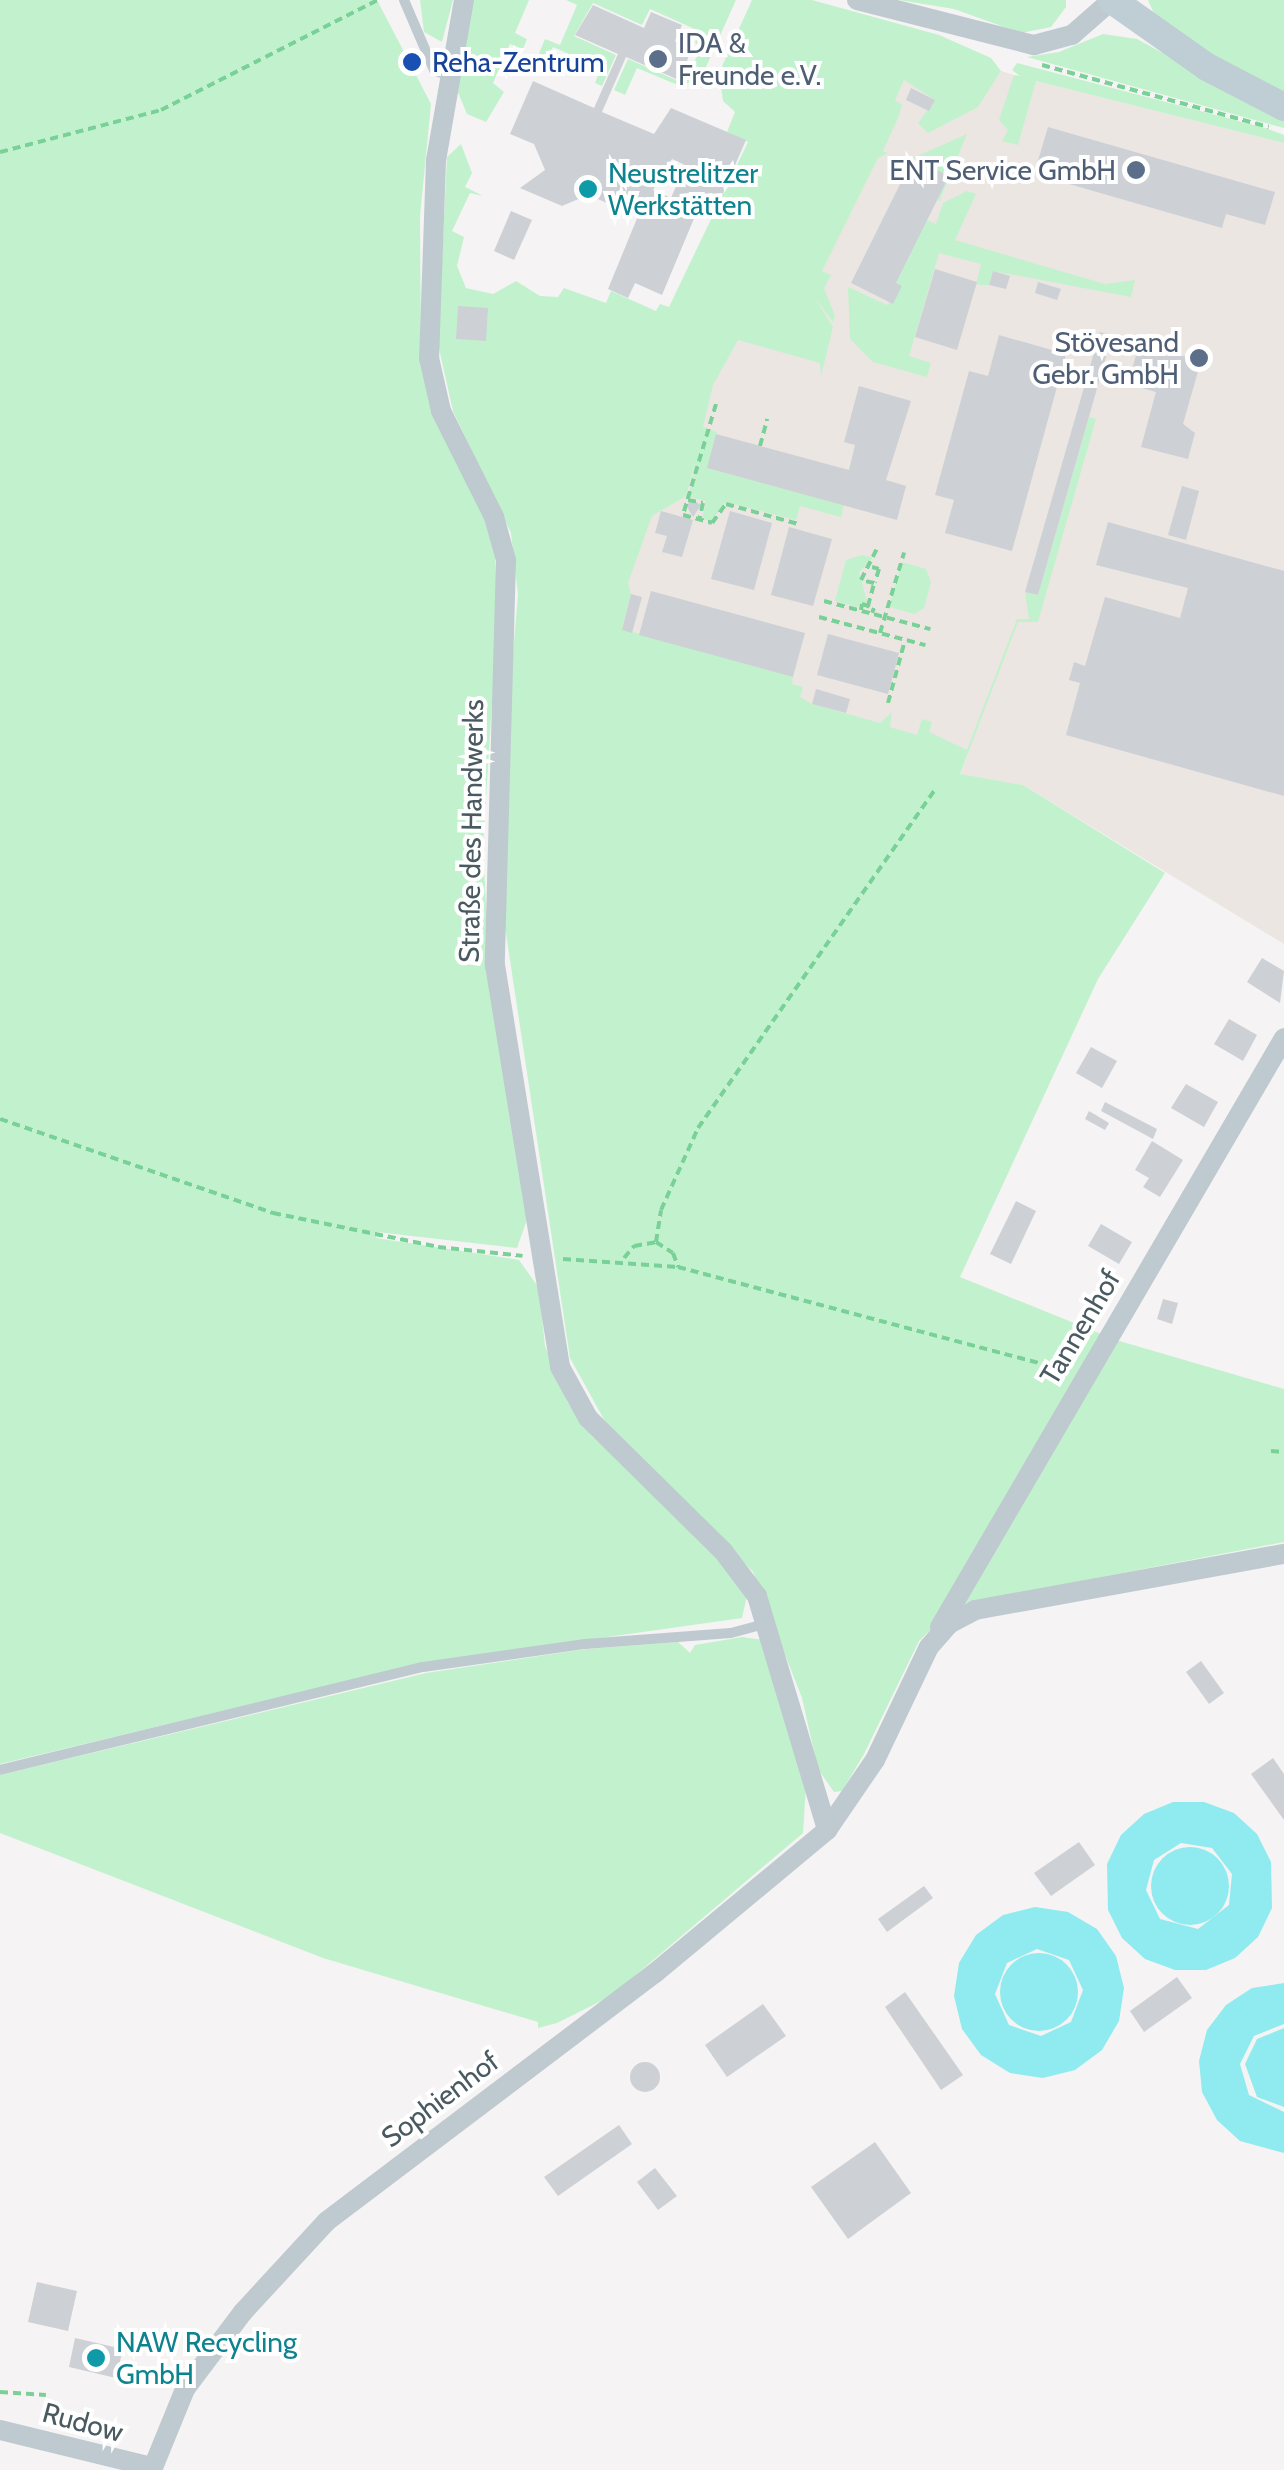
<!DOCTYPE html>
<html>
<head>
<meta charset="utf-8">
<style>
	body { margin:0 }
	#map { position:relative; width:1284px; height:2470px; overflow:hidden; background:#f5f3f3; font-family:Cabin,sans-serif }
	div>[style] { position:absolute }
	[style*='--x'] { left:calc(var(--x)*1px); top:calc(var(--y)*1px); width:calc(var(--w)*1px); rotate:calc(var(--a)*1deg) }
	.commercial>* { inset:0; background:#ebe6e1 }
	.green>* { inset:0; background:#c2f2cd }
	.water>* { inset:0; background:#8febef }
	.round { border-radius:50% }
	.building>* { inset:0; background:#cdd1d5 }
	.path>* { height:4px; margin-top:-2px; transform-origin:0; background:repeating-linear-gradient(90deg,#79d197 0 8px,transparent 0 13px) }
	.service>* { height:10px; margin:-5px; padding:0 5px; transform-origin:5px; border-radius:5px; background:#becacf }
	.minor>* { height:20px; margin:-10px; padding:0 10px; transform-origin:10px; border-radius:10px; background:#becacf }
	.secondary>* { height:28px; margin:-14px; padding:0 14px; transform-origin:14px; border-radius:14px; background:#bfcdd4 }
	.dots>* { width:28px; height:28px; translate:-50% -50%; box-sizing:border-box; border:5px solid #fff; border-radius:50% }
	span { translate:-50% -50%; white-space:nowrap; text-align:center; line-height:1.15; -webkit-text-stroke:8px #fff; paint-order:stroke }
	.service-label { font-size:28px; color:#4e5e75 }
	.left { translate:0 -50%; text-align:left }
	.right { translate:-100% -50%; text-align:right }
	.transit-label { font-size:28px; color:#164399 }
	.culture-label { font-size:28px; color:#0d838f }
	.street-label { font-size:28px; color:#4a5a61 }
</style>
</head>
<body>
<div id="map">
	<div class="commercial">
		<div style="clip-path:polygon(877px 32px,1020px 77px,1284px 143px,1284px 944px,1023px 785px,960px 775px,968px 753px,569px 720px,674px 449px)"></div>
	</div>
	<div class="green">
		<div style="clip-path:polygon(0 0,377px 0,431px 104px,420px 216px,421px 361px,433px 417px,486px 519px,495px 557px,498px 608px,483px 846px,489px 965px,529px 1214px,517px 1248px,377px 1232px,376px 1238px,519px 1260px,539px 1288px,545px 1346px,568px 1403px,592px 1436px,720px 1557px,747px 1596px,742px 1618px,424px 1663px,0 1764px)"></div>
		<div style="clip-path:polygon(420px 0,453px 0,442px 42px,424px 32px)"></div>
		<div style="clip-path:polygon(473px 0,529px 0,515px 33px,527px 39px,523px 49px,510px 44px,493px 83px,504px 92px,486px 122px,467px 114px,457px 90px)"></div>
		<div style="clip-path:polygon(566px 0,736px 0,701px 78px,680px 86px,637px 68px,625px 95px,614px 90px,628px 59px,683px 83px,702px 47px,695px 43px,699px 31px,650px 9px,642px 25px,593px 3px,574px 36px,616px 55px,602px 86px,595px 83px,601px 68px,553px 47px,547px 58px,538px 56px,545px 39px,560px 45px,577px 5px)"></div>
		<div style="clip-path:polygon(752px 0,812px 0,939px 35px,991px 58px,1001px 71px,978px 107px,928px 133px,918px 123px,935px 100px,904px 80px,895px 100px,902px 105px,898px 118px,883px 151px,888px 153px,878px 158px,822px 271px,831px 275px,824px 288px,835px 316px,833px 322px,815px 298px,833px 327px,821px 376px,820px 363px,738px 340px,713px 385px,703px 427px,717px 432px,708px 468px,844px 505px,841px 517px,800px 506px,796px 520px,726px 502px,711px 521px,702px 519px,706px 501px,689px 497px,695px 462px,686px 496px,652px 516px,628px 583px,631px 594px,622px 629px,793px 677px,792px 684px,803px 687px,800px 697px,812px 704px,880px 723px,892px 712px,890px 727px,917px 735px,922px 719px,932px 722px,929px 732px,967px 750px,1017px 619px,1029px 619px,1025px 592px,1038px 595px,1089px 417px,1096px 419px,1038px 622px,1018px 622px,960px 774px,1023px 785px,1165px 873px,1098px 979px,960px 1277px,1116px 1340px,1284px 1389px,1284px 1542px,956px 1605px,919px 1641px,864px 1754px,842px 1791px,834px 1792px,818px 1769px,802px 1698px,753px 1572px,607px 1425px,570px 1358px,502px 907px,503px 769px,518px 595px,511px 533px,453px 411px,438px 344px,447px 157px,461px 144px,472px 173px,465px 187px,483px 196px,470px 193px,452px 231px,464px 237px,457px 266px,466px 288px,493px 294px,516px 281px,540px 296px,558px 297px,564px 288px,606px 303px,611px 291px,656px 311px,660px 304px,669px 307px,748px 142px,727px 132px,735px 112px,723px 101px,719px 73px)"></div>
		<div style="clip-path:polygon(899px 0,1066px 0,1066px 7px,1051px 27px,1021px 33px,954px 9px)"></div>
		<div style="clip-path:polygon(1148px 0,1284px 0,1284px 93px,1214px 58px,1154px 14px)"></div>
		<div style="clip-path:polygon(1103px 34px,1137px 39px,1284px 119px,1284px 128px,1027px 57px,1059px 52px)"></div>
		<div style="clip-path:polygon(1017px 63px,1265px 128px,1284px 135px,1284px 143px,1036px 81px,1018px 145px,1002px 141px,1008px 130px,999px 120px,1014px 75px,1020px 76px,1012px 70px)"></div>
		<div style="clip-path:polygon(967px 134px,939px 202px,913px 159px,896px 180px,906px 161px)"></div>
		<div style="clip-path:polygon(967px 191px,976px 194px,955px 240px,1105px 284px,1135px 280px,1131px 297px,993px 271px,989px 285px,981px 285px,976px 284px,981px 264px,939px 253px,909px 356px,931px 363px,927px 377px,873px 362px,850px 339px,848px 287px,887px 305px,901px 286px,896px 283px,927px 220px,936px 224px,943px 203px)"></div>
		<div style="clip-path:polygon(862px 555px,873px 558px,859px 572px,867px 602px,857px 607px,835px 601px,846px 560px)"></div>
		<div style="clip-path:polygon(902px 562px,926px 569px,931px 582px,924px 608px,914px 614px,889px 607px)"></div>
		<div style="clip-path:polygon(742px 1637px,764px 1640px,806px 1786px,803px 1833px,611px 1996px,557px 2023px,538px 2028px,538px 2022px,323px 1958px,0 1833px,0 1775px,426px 1673px,586px 1649px,678px 1642px,690px 1653px,695px 1645px)"></div>
	</div>
	<div class="water">
		<div style="clip-path:polygon(evenodd,1173px 1802px,1204px 1802px,1234px 1813px,1257px 1834px,1271px 1862px,1272px 1908px,1258px 1937px,1235px 1958px,1206px 1970px,1175px 1970px,1145px 1959px,1122px 1938px,1108px 1910px,1107px 1864px,1121px 1835px,1144px 1814px,1173px 1802px,1181px 1843px,1212px 1848px,1232px 1874px,1229px 1905px,1198px 1929px,1160px 1919px,1146px 1890px,1154px 1860px,1181px 1843px)"></div>
		<div class="round" style="left:1151px;top:1847px;width:78px;height:78px"></div>
		<div style="clip-path:polygon(evenodd,1035px 1907px,1068px 1912px,1097px 1929px,1116px 1956px,1124px 1988px,1119px 2021px,1102px 2050px,1075px 2070px,1043px 2078px,1010px 2073px,981px 2055px,962px 2029px,954px 1996px,959px 1963px,976px 1935px,1003px 1915px,1035px 1907px,1037px 1949px,1069px 1960px,1083px 1990px,1071px 2022px,1041px 2036px,1009px 2025px,995px 1994px,1007px 1963px,1037px 1949px)"></div>
		<div class="round" style="left:1000px;top:1953px;width:78px;height:78px"></div>
		<div style="clip-path:polygon(1284px 1983px,1284px 2024px,1254px 2036px,1240px 2064px,1249px 2095px,1284px 2112px,1284px 2153px,1240px 2141px,1217px 2120px,1202px 2092px,1199px 2061px,1207px 2030px,1226px 2005px,1252px 1988px)"></div>
		<div style="clip-path:polygon(1284px 2028px,1284px 2107px,1257px 2097px,1245px 2064px,1257px 2039px)"></div>
	</div>
	<div class="building">
		<div style="clip-path:polygon(evenodd,593px 5px,644px 28px,651px 12px,682px 25px,675px 41px,691px 48px,681px 81px,626px 57px,602px 112px,654px 134px,671px 108px,746px 140px,713px 216px,698px 209px,662px 295px,635px 283px,628px 298px,608px 289px,638px 216px,588px 195px,562px 206px,520px 188px,545px 170px,534px 144px,510px 134px,533px 81px,594px 108px,618px 54px,575px 35px,593px 5px,672px 159px,685px 165px,671px 198px,653px 190px,672px 159px)"></div>
		<div style="clip-path:polygon(911px 88px,935px 100px,929px 111px,906px 100px)"></div>
		<div style="clip-path:polygon(1048px 127px,1275px 192px,1265px 225px,1226px 214px,1222px 228px,1034px 174px)"></div>
		<div style="clip-path:polygon(913px 158px,949px 176px,896px 283px,902px 286px,893px 304px,851px 283px)"></div>
		<div style="clip-path:polygon(511px 211px,532px 220px,514px 260px,494px 251px)"></div>
		<div style="clip-path:polygon(935px 269px,977px 282px,957px 350px,915px 337px)"></div>
		<div style="clip-path:polygon(993px 271px,1010px 276px,1006px 289px,989px 285px)"></div>
		<div style="clip-path:polygon(1038px 282px,1061px 289px,1057px 300px,1035px 293px)"></div>
		<div style="clip-path:polygon(458px 306px,488px 308px,486px 341px,456px 339px)"></div>
		<div style="clip-path:polygon(1100px 332px,1112px 336px,1038px 595px,1025px 592px)"></div>
		<div style="clip-path:polygon(999px 335px,1066px 354px,1012px 551px,945px 533px,954px 500px,935px 495px,969px 371px,988px 376px)"></div>
		<div style="clip-path:polygon(1139px 344px,1201px 361px,1183px 424px,1195px 433px,1188px 459px,1141px 447px,1156px 392px,1128px 384px)"></div>
		<div style="clip-path:polygon(859px 386px,911px 401px,886px 480px,906px 486px,897px 520px,707px 468px,716px 434px,849px 470px,855px 445px,844px 442px)"></div>
		<div style="clip-path:polygon(1182px 486px,1199px 491px,1186px 540px,1168px 535px)"></div>
		<div style="clip-path:polygon(693px 500px,701px 505px,693px 517px,686px 505px)"></div>
		<div style="clip-path:polygon(661px 511px,693px 520px,682px 557px,662px 552px,667px 536px,655px 533px)"></div>
		<div style="clip-path:polygon(730px 511px,772px 523px,754px 590px,711px 579px)"></div>
		<div style="clip-path:polygon(1108px 522px,1284px 571px,1284px 796px,1066px 735px,1080px 683px,1069px 680px,1074px 662px,1085px 666px,1105px 597px,1180px 618px,1188px 588px,1096px 565px)"></div>
		<div style="clip-path:polygon(789px 527px,832px 539px,813px 606px,771px 595px)"></div>
		<div style="clip-path:polygon(651px 591px,805px 633px,793px 677px,639px 635px)"></div>
		<div style="clip-path:polygon(631px 594px,642px 597px,632px 633px,622px 630px)"></div>
		<div style="clip-path:polygon(828px 634px,899px 653px,888px 694px,817px 675px)"></div>
		<div style="clip-path:polygon(816px 689px,850px 699px,846px 713px,812px 704px)"></div>
		<div style="clip-path:polygon(1262px 958px,1284px 971px,1280px 1003px,1247px 982px)"></div>
		<div style="clip-path:polygon(1229px 1019px,1257px 1035px,1243px 1061px,1214px 1044px)"></div>
		<div style="clip-path:polygon(1091px 1047px,1117px 1061px,1102px 1088px,1076px 1073px)"></div>
		<div style="clip-path:polygon(1186px 1084px,1218px 1102px,1204px 1127px,1171px 1108px)"></div>
		<div style="clip-path:polygon(1105px 1102px,1157px 1129px,1153px 1139px,1101px 1111px)"></div>
		<div style="clip-path:polygon(1089px 1111px,1109px 1123px,1105px 1130px,1085px 1119px)"></div>
		<div style="clip-path:polygon(1152px 1141px,1183px 1160px,1160px 1197px,1143px 1187px,1149px 1178px,1135px 1170px)"></div>
		<div style="clip-path:polygon(1016px 1201px,1036px 1211px,1011px 1264px,990px 1254px)"></div>
		<div style="clip-path:polygon(1101px 1224px,1132px 1242px,1119px 1264px,1088px 1246px)"></div>
		<div style="clip-path:polygon(1163px 1299px,1178px 1303px,1172px 1324px,1157px 1319px)"></div>
		<div style="clip-path:polygon(1201px 1661px,1224px 1693px,1209px 1704px,1186px 1672px)"></div>
		<div style="clip-path:polygon(1273px 1758px,1284px 1774px,1284px 1820px,1251px 1774px)"></div>
		<div style="clip-path:polygon(1079px 1842px,1095px 1865px,1051px 1896px,1034px 1873px)"></div>
		<div style="clip-path:polygon(924px 1886px,933px 1898px,887px 1932px,878px 1919px)"></div>
		<div style="clip-path:polygon(1177px 1977px,1192px 1998px,1144px 2032px,1130px 2011px)"></div>
		<div style="clip-path:polygon(905px 1992px,963px 2075px,941px 2090px,885px 2007px)"></div>
		<div style="clip-path:polygon(763px 2004px,786px 2036px,727px 2077px,705px 2045px)"></div>
		<div class="round" style="left:630px;top:2062px;width:30px;height:30px"></div>
		<div style="clip-path:polygon(619px 2125px,632px 2144px,558px 2196px,544px 2177px)"></div>
		<div style="clip-path:polygon(875px 2142px,911px 2193px,848px 2239px,811px 2187px)"></div>
		<div style="clip-path:polygon(655px 2168px,677px 2196px,658px 2210px,637px 2182px)"></div>
		<div style="clip-path:polygon(37px 2282px,77px 2291px,68px 2331px,28px 2322px)"></div>
		<div style="clip-path:polygon(75px 2338px,123px 2349px,116px 2378px,69px 2367px)"></div>
	</div>
	<div class="path">
		<div style="--x:1042;--y:65;--w:235;--a:15.3"></div>
		<div style="--x:0;--y:152;--w:166;--a:-14.6"></div>
		<div style="--x:161;--y:110;--w:243;--a:-26.9"></div>
		<div style="--x:716;--y:404;--w:116;--a:106.6"></div>
		<div style="--x:683;--y:515;--w:30;--a:15"></div>
		<div style="--x:712;--y:523;--w:24;--a:-54"></div>
		<div style="--x:726;--y:504;--w:75;--a:15.5"></div>
		<div style="--x:760;--y:446;--w:28;--a:-75"></div>
		<div style="--x:688;--y:500;--w:15;--a:11"></div>
		<div style="--x:703;--y:503;--w:17;--a:103"></div>
		<div style="--x:872;--y:567;--w:7;--a:16"></div>
		<div style="--x:879;--y:569;--w:14;--a:107"></div>
		<div style="--x:824;--y:601;--w:110;--a:14.8"></div>
		<div style="--x:868;--y:606;--w:24;--a:-75"></div>
		<div style="--x:874;--y:583;--w:13;--a:-167"></div>
		<div style="--x:861;--y:580;--w:38;--a:-63"></div>
		<div style="--x:861;--y:610;--w:6;--a:-81"></div>
		<div style="--x:862;--y:604;--w:13;--a:18"></div>
		<div style="--x:874;--y:608;--w:5;--a:112"></div>
		<div style="--x:819;--y:617;--w:110;--a:14.8"></div>
		<div style="--x:880;--y:633;--w:84;--a:-73.3"></div>
		<div style="--x:888;--y:703;--w:65;--a:-74.9"></div>
		<div style="--x:0;--y:1119;--w:289;--a:19"></div>
		<div style="--x:273;--y:1213;--w:168;--a:11.6"></div>
		<div style="--x:438;--y:1247;--w:85;--a:6"></div>
		<div style="--x:656;--y:1242;--w:32;--a:-81"></div>
		<div style="--x:661;--y:1210;--w:90;--a:-65.7"></div>
		<div style="--x:698;--y:1128;--w:415;--a:-55"></div>
		<div style="--x:624;--y:1258;--w:16;--a:-50"></div>
		<div style="--x:634;--y:1246;--w:22;--a:-10"></div>
		<div style="--x:656;--y:1242;--w:20;--a:33"></div>
		<div style="--x:673;--y:1253;--w:15;--a:70"></div>
		<div style="--x:563;--y:1259;--w:115;--a:4"></div>
		<div style="--x:678;--y:1267;--w:405;--a:14.9"></div>
		<div style="--x:1271;--y:1451;--w:13;--a:4"></div>
		<div style="--x:0;--y:2392;--w:46;--a:3.7"></div>
	</div>
	<div class="service">
		<div style="--x:404;--y:0;--w:76;--a:66.8"></div>
		<div style="--x:434;--y:70;--w:16;--a:22"></div>
		<div style="--x:0;--y:1770;--w:435;--a:-13.7"></div>
		<div style="--x:423;--y:1667;--w:164;--a:-8.1"></div>
		<div style="--x:585;--y:1644;--w:146;--a:-4.3"></div>
		<div style="--x:731;--y:1633;--w:38;--a:-15"></div>
	</div>
	<div class="minor">
		<div style="--x:464;--y:0;--w:163;--a:99.9"></div>
		<div style="--x:436;--y:161;--w:197;--a:92"></div>
		<div style="--x:429;--y:358;--w:54;--a:77.2"></div>
		<div style="--x:441;--y:411;--w:119;--a:63.4"></div>
		<div style="--x:494;--y:517;--w:45;--a:74.4"></div>
		<div style="--x:506;--y:560;--w:405;--a:91.6"></div>
		<div style="--x:495;--y:965;--w:407;--a:80.8"></div>
		<div style="--x:560;--y:1367;--w:58;--a:61.2"></div>
		<div style="--x:588;--y:1418;--w:190;--a:44.6"></div>
		<div style="--x:723;--y:1551;--w:56;--a:52.9"></div>
		<div style="--x:757;--y:1596;--w:244;--a:73.3"></div>
		<div style="--x:857;--y:0;--w:183;--a:14.3"></div>
		<div style="--x:1034;--y:45;--w:39;--a:-15"></div>
		<div style="--x:1072;--y:35;--w:53;--a:-41.2"></div>
		<div style="--x:940;--y:1627;--w:682;--a:-59.71"></div>
		<div style="--x:0;--y:2430;--w:156;--a:13.7"></div>
		<div style="--x:152;--y:2470;--w:87;--a:-67.8"></div>
		<div style="--x:185;--y:2389;--w:96;--a:-53"></div>
		<div style="--x:243;--y:2312;--w:124;--a:-47.3"></div>
		<div style="--x:327;--y:2221;--w:411;--a:-37.1"></div>
		<div style="--x:655;--y:1973;--w:224;--a:-39.7"></div>
		<div style="--x:827;--y:1830;--w:85;--a:-55.6"></div>
		<div style="--x:875;--y:1760;--w:125;--a:-64.5"></div>
		<div style="--x:929;--y:1647;--w:30;--a:-49"></div>
		<div style="--x:949;--y:1624;--w:30;--a:-28"></div>
		<div style="--x:975;--y:1610;--w:314;--a:-10.3"></div>
	</div>
	<div class="secondary">
		<div style="--x:1112;--y:0;--w:116;--a:35.2"></div>
		<div style="--x:1207;--y:67;--w:87;--a:27.5"></div>
	</div>
	<div class="dots">
		<div style="left:658px;top:59px;background:#5c6f8a"></div>
		<div style="left:412px;top:62px;background:#1a4fb4"></div>
		<div style="left:1136px;top:170px;background:#5c6f8a"></div>
		<div style="left:588px;top:189px;background:#0f9aa8"></div>
		<div style="left:1199px;top:358px;background:#5c6f8a"></div>
		<div style="left:96px;top:2358px;background:#0f9aa8"></div>
	</div>
	<div class="service-label">
		<span class="left" style="left:678px;top:59px">IDA &amp;<br>Freunde e.V.</span>
		<span class="right" style="left:1116px;top:170px">ENT Service GmbH</span>
		<span class="right" style="left:1179px;top:358px">Stövesand<br>Gebr. GmbH</span>
	</div>
	<div class="transit-label">
		<span class="left" style="left:432px;top:62px">Reha-Zentrum</span>
	</div>
	<div class="culture-label">
		<span class="left" style="left:608px;top:189px">Neustrelitzer<br>Werkstätten</span>
		<span class="left" style="left:116px;top:2358px">NAW Recycling<br>GmbH</span>
	</div>
	<div class="street-label">
		<span style="left:471px;top:831px;rotate:-89deg">Straße des Handwerks</span>
		<span style="left:1080px;top:1327px;rotate:-59deg">Tannenhof</span>
		<span style="left:440px;top:2099px;rotate:-37deg">Sophienhof</span>
		<span style="left:83px;top:2422px;rotate:15deg">Rudow</span>
	</div>
</div>
</body>
</html>
